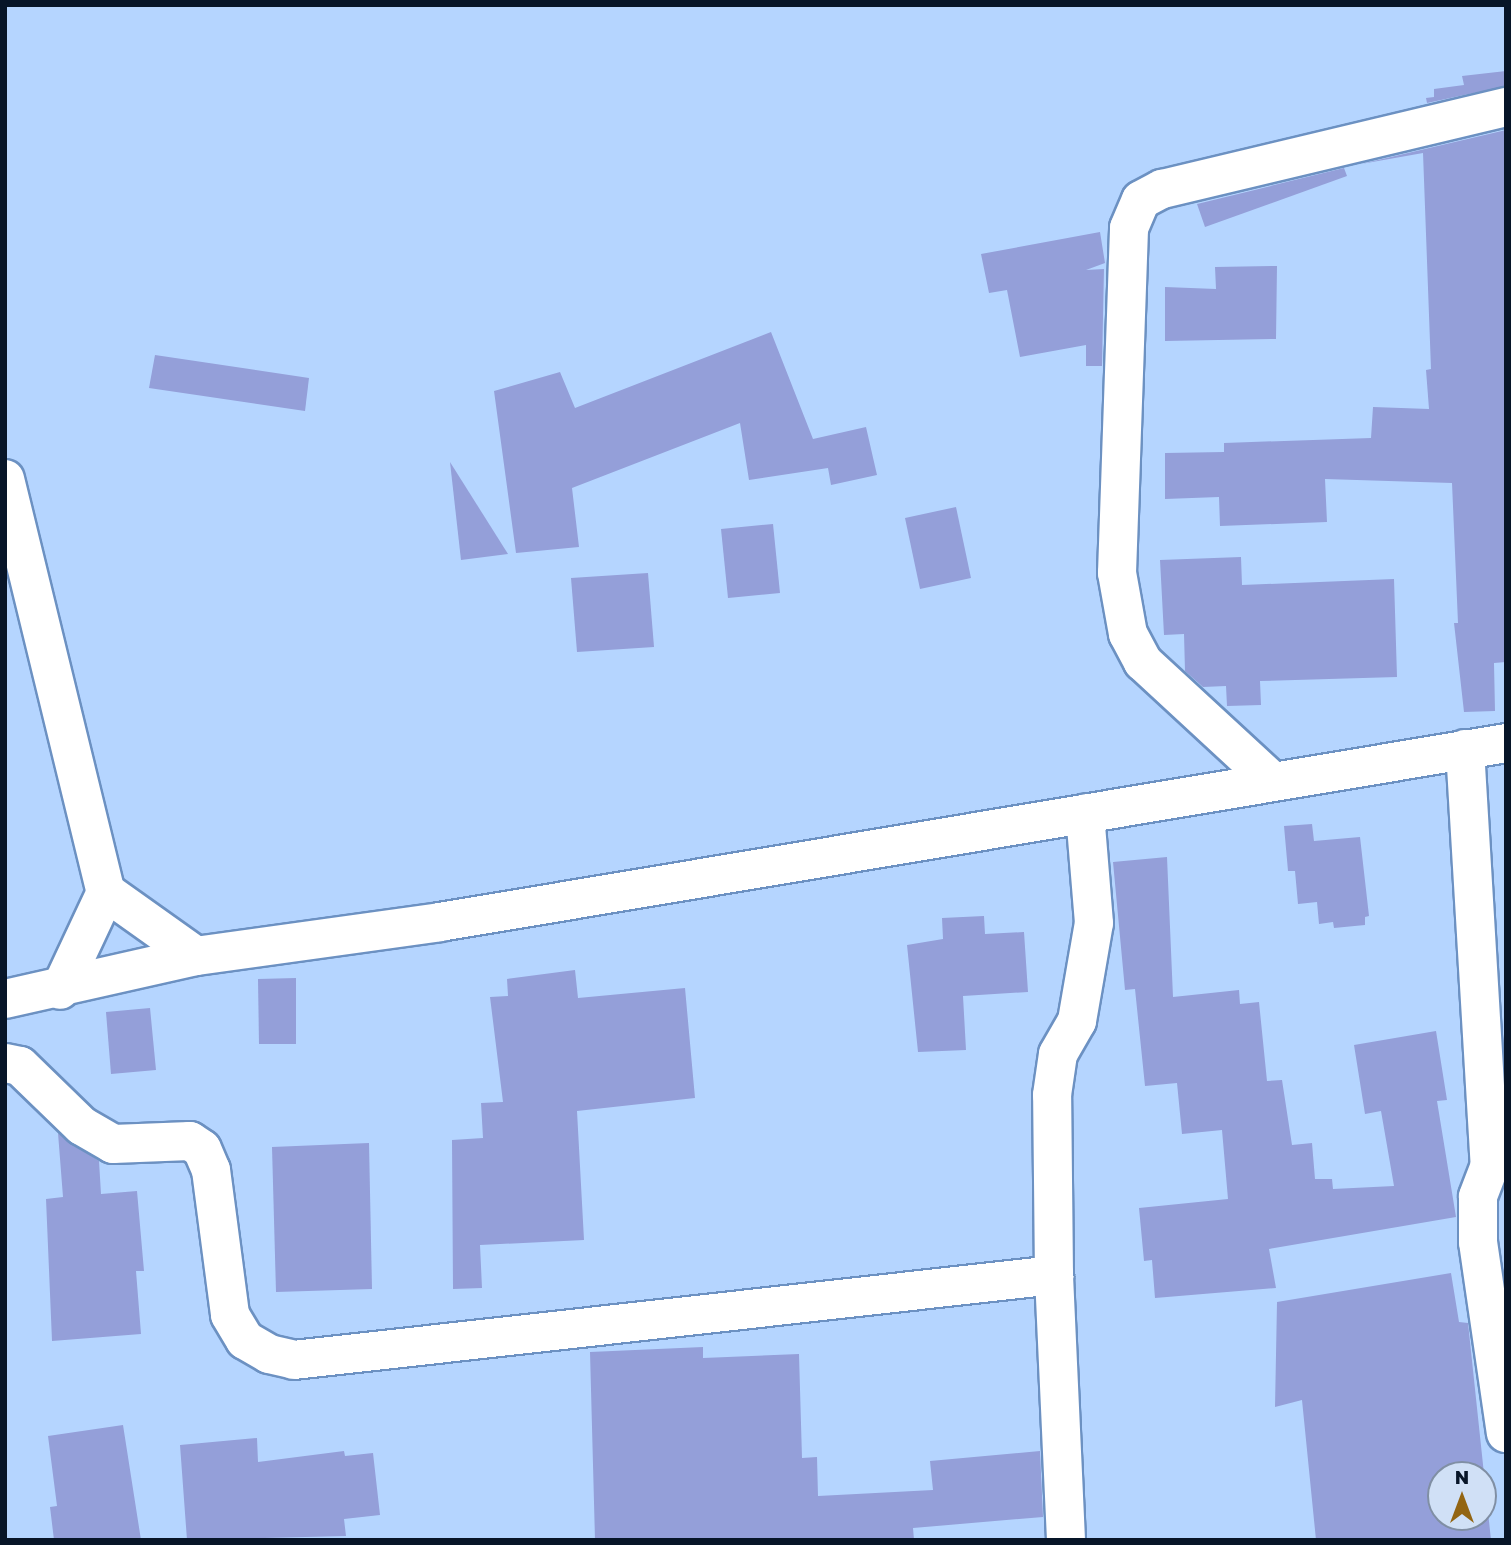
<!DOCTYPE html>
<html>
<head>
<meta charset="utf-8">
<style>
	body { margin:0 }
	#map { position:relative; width:1511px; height:1545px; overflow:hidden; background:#b5d5ff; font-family:"Golos Text",sans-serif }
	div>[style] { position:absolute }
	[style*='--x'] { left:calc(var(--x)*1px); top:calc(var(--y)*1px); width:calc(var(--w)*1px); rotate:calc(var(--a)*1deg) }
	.building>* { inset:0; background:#949fd9 }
	.roads { filter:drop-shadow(2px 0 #6c91c2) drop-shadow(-2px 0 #6c91c2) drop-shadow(0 2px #6c91c2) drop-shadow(0 -2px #6c91c2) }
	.street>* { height:38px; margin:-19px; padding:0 19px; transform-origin:19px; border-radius:19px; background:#fff }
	span { translate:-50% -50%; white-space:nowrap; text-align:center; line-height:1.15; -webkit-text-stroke:5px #d0e0f6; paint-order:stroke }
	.frame { position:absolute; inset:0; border:7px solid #071528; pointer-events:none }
	.north { position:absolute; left:1427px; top:1461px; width:70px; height:70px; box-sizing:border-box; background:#d0e0f6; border:2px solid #808fa4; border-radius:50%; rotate:0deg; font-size:19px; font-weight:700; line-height:28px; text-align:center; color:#071528 }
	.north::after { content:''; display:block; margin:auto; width:24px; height:32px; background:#936512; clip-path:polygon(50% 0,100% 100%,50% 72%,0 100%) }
</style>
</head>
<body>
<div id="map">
	<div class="building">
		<div style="clip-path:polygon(1506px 71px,1506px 86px,1427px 103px,1426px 98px,1434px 97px,1434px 89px,1464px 85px,1462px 76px)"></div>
		<div style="clip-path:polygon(1506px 130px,1506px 662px,1494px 663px,1495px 711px,1464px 712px,1454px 623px,1458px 623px,1452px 483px,1325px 479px,1327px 522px,1220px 526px,1219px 497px,1165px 499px,1165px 453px,1224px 452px,1224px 443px,1371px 438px,1373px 407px,1429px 409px,1426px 370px,1431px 369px,1423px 153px,1361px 164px)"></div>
		<div style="clip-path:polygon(1344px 168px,1347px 176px,1205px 227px,1197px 204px)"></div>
		<div style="clip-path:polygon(1100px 232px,1105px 263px,1086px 270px,1104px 269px,1102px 366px,1086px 366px,1086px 345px,1020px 357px,1007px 290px,989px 293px,981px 254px)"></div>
		<div style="clip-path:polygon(1277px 266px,1276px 339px,1165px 341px,1165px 287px,1216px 289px,1215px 267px)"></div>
		<div style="clip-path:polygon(771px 332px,813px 439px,866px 427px,877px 475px,831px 485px,828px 468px,749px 480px,740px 423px,572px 488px,579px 547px,516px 553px,494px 391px,560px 372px,575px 408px)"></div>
		<div style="clip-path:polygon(155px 355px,309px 378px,305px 411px,149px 388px)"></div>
		<div style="clip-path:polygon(450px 462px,508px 554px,461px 560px)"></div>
		<div style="clip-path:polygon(956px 507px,971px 578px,920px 589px,905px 518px)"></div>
		<div style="clip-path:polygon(773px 524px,780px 593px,728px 598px,721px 529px)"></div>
		<div style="clip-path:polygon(1241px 557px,1242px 585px,1394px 579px,1397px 677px,1260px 681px,1261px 705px,1227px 706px,1226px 686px,1203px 687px,1185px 671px,1184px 634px,1164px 635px,1160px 560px)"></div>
		<div style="clip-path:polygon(648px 573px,654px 647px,577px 652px,571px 578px)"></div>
		<div style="clip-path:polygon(1312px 824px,1314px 841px,1360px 837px,1369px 916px,1365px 917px,1365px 925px,1334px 928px,1333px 922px,1319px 924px,1317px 902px,1298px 904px,1295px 871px,1288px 871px,1284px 826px)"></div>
		<div style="clip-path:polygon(1167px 857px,1173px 997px,1239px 990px,1240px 1004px,1259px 1002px,1267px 1081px,1282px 1080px,1292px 1145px,1312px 1143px,1315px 1179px,1332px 1179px,1333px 1189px,1394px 1186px,1381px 1111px,1365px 1114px,1354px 1045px,1436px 1031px,1447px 1100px,1437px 1101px,1456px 1217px,1269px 1249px,1276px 1288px,1155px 1298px,1152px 1260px,1144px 1261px,1139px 1208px,1228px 1199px,1222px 1130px,1182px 1134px,1177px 1083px,1145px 1086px,1135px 989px,1125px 990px,1113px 862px)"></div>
		<div style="clip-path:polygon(984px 916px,985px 934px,1024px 932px,1028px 992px,963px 996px,966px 1050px,918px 1052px,907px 945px,943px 939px,942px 918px)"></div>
		<div style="clip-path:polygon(575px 970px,578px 998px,685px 988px,695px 1098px,577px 1111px,584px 1240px,480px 1245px,482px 1288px,453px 1289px,452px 1140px,483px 1138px,481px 1103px,503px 1102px,490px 997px,508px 996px,507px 979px)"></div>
		<div style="clip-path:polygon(296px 978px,296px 1044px,259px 1044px,258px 979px)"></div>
		<div style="clip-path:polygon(150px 1008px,156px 1070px,111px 1074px,106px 1012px)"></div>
		<div style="clip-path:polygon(58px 1133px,99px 1161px,101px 1194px,137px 1191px,144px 1271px,136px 1271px,141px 1334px,52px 1341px,46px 1199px,63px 1197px)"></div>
		<div style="clip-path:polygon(369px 1143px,372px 1289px,276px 1292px,272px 1147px)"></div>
		<div style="clip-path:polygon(evenodd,1451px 1273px,1459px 1322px,1468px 1323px,1491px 1540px,1316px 1540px,1302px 1400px,1275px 1407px,1277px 1302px,1451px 1273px,1441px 1475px,1483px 1475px,1483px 1517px,1441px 1517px,1441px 1475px)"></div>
		<div style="clip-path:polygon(703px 1347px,703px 1358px,799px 1354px,802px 1458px,817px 1457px,818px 1496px,933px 1490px,930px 1461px,1040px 1451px,1043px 1517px,913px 1528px,914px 1540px,595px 1540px,590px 1352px)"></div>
		<div style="clip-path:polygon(123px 1425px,141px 1540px,54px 1540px,50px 1507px,57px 1506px,48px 1436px)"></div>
		<div style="clip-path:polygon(257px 1438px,258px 1462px,344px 1451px,345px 1456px,373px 1453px,380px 1515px,344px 1519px,346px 1536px,187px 1540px,180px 1445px)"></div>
	</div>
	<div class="roads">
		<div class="street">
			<div style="--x:5;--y:479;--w:425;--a:76.3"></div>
			<div style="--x:106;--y:892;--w:108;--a:115.1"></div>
			<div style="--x:1465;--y:749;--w:417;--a:86.6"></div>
			<div style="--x:1490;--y:1165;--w:34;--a:111"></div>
			<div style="--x:1478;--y:1197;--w:45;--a:90"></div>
			<div style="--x:1478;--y:1242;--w:193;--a:81.7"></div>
			<div style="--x:1272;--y:781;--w:176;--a:-137.3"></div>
			<div style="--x:1143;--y:662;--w:32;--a:-118"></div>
			<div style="--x:1128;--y:634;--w:62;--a:-100.2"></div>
			<div style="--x:1117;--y:573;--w:345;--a:-88"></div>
			<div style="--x:1129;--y:228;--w:30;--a:-67"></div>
			<div style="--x:1141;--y:200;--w:24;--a:-28"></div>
			<div style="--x:1162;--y:189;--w:354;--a:-13.4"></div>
			<div style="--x:106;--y:892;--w:110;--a:35.4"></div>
			<div style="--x:5;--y:999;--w:196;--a:-12.7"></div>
			<div style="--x:196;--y:956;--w:246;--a:-7.9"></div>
			<div style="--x:440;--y:922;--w:1081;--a:-9.53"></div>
			<div style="--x:5;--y:1063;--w:15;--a:11"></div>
			<div style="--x:20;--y:1066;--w:86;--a:44.1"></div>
			<div style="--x:82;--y:1126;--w:36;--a:30"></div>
			<div style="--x:113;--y:1144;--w:77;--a:-2.2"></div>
			<div style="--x:190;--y:1141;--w:14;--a:34"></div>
			<div style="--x:202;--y:1149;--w:23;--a:67"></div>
			<div style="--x:211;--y:1170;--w:146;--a:82.5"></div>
			<div style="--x:230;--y:1315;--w:29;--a:59"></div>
			<div style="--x:245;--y:1340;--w:28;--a:30"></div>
			<div style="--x:269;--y:1354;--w:26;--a:13"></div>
			<div style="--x:294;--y:1360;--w:765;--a:-6.38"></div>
			<div style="--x:1066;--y:1540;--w:265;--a:-92.6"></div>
			<div style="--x:1054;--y:1275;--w:180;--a:-90.6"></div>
			<div style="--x:1052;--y:1095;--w:41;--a:-81.7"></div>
			<div style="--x:1058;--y:1054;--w:38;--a:-60"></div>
			<div style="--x:1077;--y:1021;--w:99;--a:-80.2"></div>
			<div style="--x:1094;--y:923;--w:110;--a:-94.7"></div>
		</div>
	</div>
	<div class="frame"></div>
	<div class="north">N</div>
</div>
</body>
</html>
